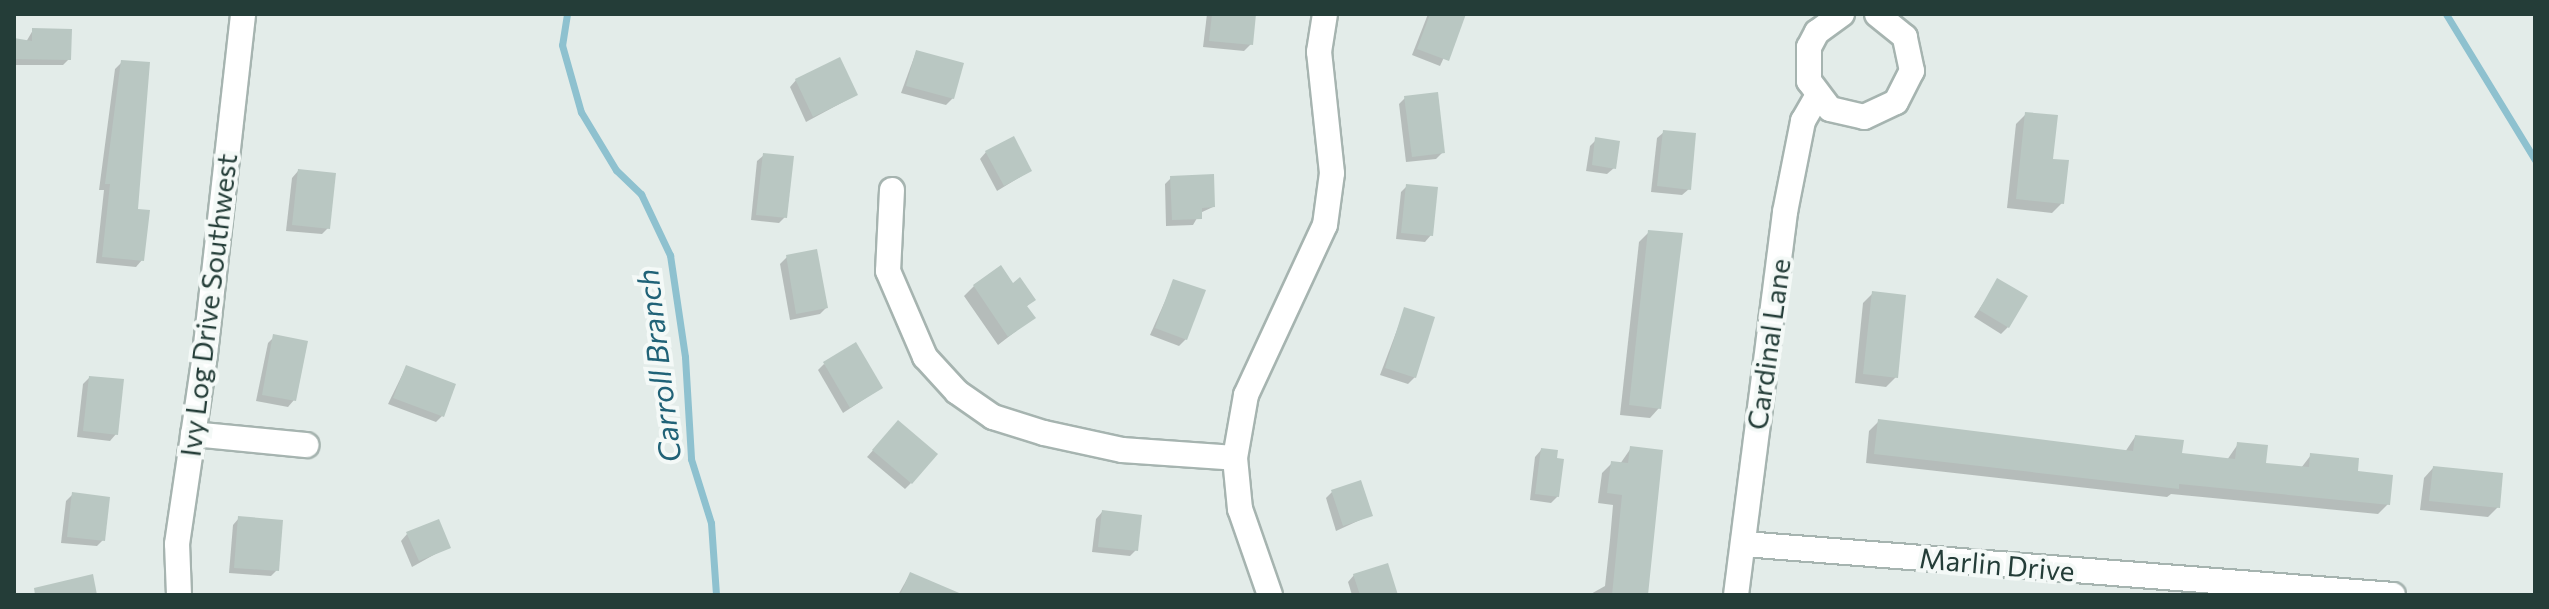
<!DOCTYPE html>
<html>
<head>
<meta charset="utf-8">
<style>
	body { margin:0 }
	#map { position:relative; width:2549px; height:609px; overflow:hidden; background:#e3ece9; font-family:Commissioner,sans-serif }
	div>[style] { position:absolute }
	[style*='--x'] { left:calc(var(--x)*1px); top:calc(var(--y)*1px); width:calc(var(--w)*1px); rotate:calc(var(--a)*1deg) }
	.shadow>* { inset:0; background:#0003 }
	.stream>* { height:7px; margin:-3.5px; padding:0 3.5px; transform-origin:3.5px; border-radius:3.5px; background:#8ec1cf }
	.building>* { inset:0; background:#b9c7c2 }
	.roads { filter:drop-shadow(2px 0 #a6b4b0) drop-shadow(-2px 0 #a6b4b0) drop-shadow(0 2px #a6b4b0) drop-shadow(0 -2px #a6b4b0) }
	.street>* { height:24px; margin:-12px; padding:0 12px; transform-origin:12px; border-radius:12px; background:#fff }
	span { translate:-50% -50%; white-space:nowrap; text-align:center; line-height:1.15; -webkit-text-stroke:8px #f4f9f7; paint-order:stroke }
	.street-label { font-size:28px; color:#243d38 }
	.water-label { font-size:30px; color:#206277; font-style:italic }
	.frame { position:absolute; inset:0; border:16px solid #243d38; pointer-events:none }
</style>
</head>
<body>
<div id="map">
	<div class="shadow">
		<div style="clip-path:polygon(1207px 14px,1254px 14px,1251px 44px,1244px 51px,1203px 47px)"></div>
		<div style="clip-path:polygon(1428px 14px,1464px 14px,1440px 66px,1412px 55px)"></div>
		<div style="clip-path:polygon(33px 30px,69px 59px,63px 65px,14px 65px,14px 40px,26px 42px)"></div>
		<div style="clip-path:polygon(916px 52px,953px 98px,946px 105px,901px 93px)"></div>
		<div style="clip-path:polygon(122px 62px,142px 260px,136px 267px,96px 263px,104px 190px,99px 190px,115px 69px)"></div>
		<div style="clip-path:polygon(796px 80px,856px 95px,806px 122px,790px 87px)"></div>
		<div style="clip-path:polygon(1405px 98px,1443px 152px,1436px 159px,1406px 162px,1399px 104px)"></div>
		<div style="clip-path:polygon(2026px 114px,2051px 160px,2062px 203px,2052px 213px,2007px 208px,2016px 124px)"></div>
		<div style="clip-path:polygon(1664px 132px,1689px 189px,1682px 195px,1651px 192px,1657px 138px)"></div>
		<div style="clip-path:polygon(1596px 140px,1614px 168px,1607px 174px,1586px 171px,1590px 146px)"></div>
		<div style="clip-path:polygon(986px 152px,1030px 171px,997px 191px,980px 159px)"></div>
		<div style="clip-path:polygon(764px 155px,785px 217px,779px 223px,751px 220px,757px 161px)"></div>
		<div style="clip-path:polygon(298px 171px,328px 228px,322px 234px,286px 231px,292px 178px)"></div>
		<div style="clip-path:polygon(1171px 178px,1213px 207px,1200px 213px,1193px 225px,1166px 226px,1165px 184px)"></div>
		<div style="clip-path:polygon(1407px 186px,1431px 235px,1425px 242px,1396px 239px,1401px 192px)"></div>
		<div style="clip-path:polygon(1649px 232px,1659px 408px,1650px 418px,1620px 415px,1639px 242px)"></div>
		<div style="clip-path:polygon(787px 257px,826px 308px,820px 314px,790px 320px,780px 264px)"></div>
		<div style="clip-path:polygon(1174px 281px,1186px 339px,1179px 346px,1150px 335px)"></div>
		<div style="clip-path:polygon(1998px 281px,2008px 327px,2001px 334px,1974px 317px)"></div>
		<div style="clip-path:polygon(1012px 285px,1033px 300px,1026px 307px,1033px 318px,998px 345px,964px 296px,974px 286px)"></div>
		<div style="clip-path:polygon(1873px 293px,1896px 377px,1886px 387px,1855px 383px,1863px 303px)"></div>
		<div style="clip-path:polygon(1405px 309px,1415px 377px,1408px 384px,1380px 375px)"></div>
		<div style="clip-path:polygon(274px 337px,294px 400px,288px 407px,256px 401px,268px 343px)"></div>
		<div style="clip-path:polygon(824px 364px,881px 388px,843px 413px,818px 370px)"></div>
		<div style="clip-path:polygon(406px 367px,442px 416px,436px 422px,388px 404px)"></div>
		<div style="clip-path:polygon(89px 378px,116px 434px,110px 441px,77px 437px,83px 384px)"></div>
		<div style="clip-path:polygon(1879px 421px,2125px 452px,2135px 437px,2180px 455px,2227px 460px,2238px 444px,2264px 464px,2301px 468px,2311px 455px,2356px 473px,2388px 504px,2378px 514px,2171px 494px,2167px 497px,1866px 463px,1869px 431px)"></div>
		<div style="clip-path:polygon(892px 429px,911px 483px,905px 489px,867px 457px)"></div>
		<div style="clip-path:polygon(1631px 448px,1646px 595px,1589px 595px,1605px 586px,1610px 540px,1613px 505px,1598px 503px,1602px 473px,1612px 463px,1620px 464px)"></div>
		<div style="clip-path:polygon(1541px 450px,1558px 496px,1551px 503px,1530px 500px,1535px 457px)"></div>
		<div style="clip-path:polygon(2433px 468px,2498px 507px,2488px 517px,2420px 510px,2424px 478px)"></div>
		<div style="clip-path:polygon(1332px 492px,1371px 515px,1336px 531px,1326px 498px)"></div>
		<div style="clip-path:polygon(72px 495px,103px 540px,97px 546px,61px 543px,66px 501px)"></div>
		<div style="clip-path:polygon(1102px 512px,1136px 550px,1130px 556px,1092px 552px,1096px 519px)"></div>
		<div style="clip-path:polygon(239px 518px,277px 570px,271px 576px,229px 573px,233px 525px)"></div>
		<div style="clip-path:polygon(407px 534px,448px 547px,412px 567px,401px 541px)"></div>
		<div style="clip-path:polygon(910px 574px,960px 595px,898px 595px)"></div>
		<div style="clip-path:polygon(1354px 575px,1396px 595px,1352px 595px,1348px 582px)"></div>
	</div>
	<div class="stream">
		<div style="--x:567;--y:14;--w:31;--a:99"></div>
		<div style="--x:562;--y:45;--w:70;--a:74.2"></div>
		<div style="--x:581;--y:112;--w:68;--a:58.9"></div>
		<div style="--x:616;--y:170;--w:35;--a:44"></div>
		<div style="--x:641;--y:194;--w:68;--a:64.6"></div>
		<div style="--x:670;--y:255;--w:103;--a:81.6"></div>
		<div style="--x:685;--y:357;--w:102;--a:86.6"></div>
		<div style="--x:691;--y:459;--w:67;--a:72.6"></div>
		<div style="--x:711;--y:523;--w:72;--a:86"></div>
		<div style="--x:2446;--y:14;--w:171;--a:58.6"></div>
	</div>
	<div class="building">
		<div style="clip-path:polygon(1212px 14px,1256px 14px,1253px 45px,1209px 41px)"></div>
		<div style="clip-path:polygon(1430px 14px,1466px 14px,1449px 61px,1417px 49px)"></div>
		<div style="clip-path:polygon(32px 28px,72px 29px,71px 60px,14px 59px,14px 38px,32px 41px)"></div>
		<div style="clip-path:polygon(916px 50px,964px 63px,954px 99px,906px 86px)"></div>
		<div style="clip-path:polygon(840px 57px,858px 95px,813px 117px,795px 79px)"></div>
		<div style="clip-path:polygon(121px 60px,150px 62px,138px 209px,150px 210px,144px 261px,102px 257px,110px 184px,105px 184px)"></div>
		<div style="clip-path:polygon(1438px 92px,1445px 153px,1412px 157px,1404px 96px)"></div>
		<div style="clip-path:polygon(2025px 112px,2058px 115px,2053px 159px,2069px 160px,2064px 204px,2016px 199px)"></div>
		<div style="clip-path:polygon(1663px 130px,1696px 133px,1691px 190px,1657px 186px)"></div>
		<div style="clip-path:polygon(1014px 136px,1032px 171px,1004px 186px,985px 151px)"></div>
		<div style="clip-path:polygon(1595px 137px,1620px 141px,1616px 169px,1592px 165px)"></div>
		<div style="clip-path:polygon(763px 153px,794px 156px,787px 218px,756px 215px)"></div>
		<div style="clip-path:polygon(298px 169px,336px 173px,330px 229px,292px 225px)"></div>
		<div style="clip-path:polygon(1214px 174px,1215px 207px,1202px 208px,1202px 219px,1172px 220px,1170px 176px)"></div>
		<div style="clip-path:polygon(1406px 184px,1438px 187px,1433px 236px,1401px 233px)"></div>
		<div style="clip-path:polygon(1648px 230px,1683px 233px,1661px 409px,1629px 405px)"></div>
		<div style="clip-path:polygon(817px 249px,828px 308px,796px 314px,786px 255px)"></div>
		<div style="clip-path:polygon(1001px 265px,1013px 283px,1020px 277px,1036px 300px,1027px 306px,1036px 318px,1008px 337px,973px 285px)"></div>
		<div style="clip-path:polygon(1997px 278px,2028px 296px,2009px 328px,1979px 310px)"></div>
		<div style="clip-path:polygon(1173px 279px,1206px 290px,1187px 340px,1155px 328px)"></div>
		<div style="clip-path:polygon(1872px 291px,1906px 295px,1898px 378px,1863px 374px)"></div>
		<div style="clip-path:polygon(1404px 307px,1435px 317px,1416px 378px,1385px 368px)"></div>
		<div style="clip-path:polygon(273px 334px,308px 341px,296px 401px,262px 395px)"></div>
		<div style="clip-path:polygon(856px 342px,883px 388px,850px 408px,823px 362px)"></div>
		<div style="clip-path:polygon(406px 365px,456px 384px,444px 417px,393px 398px)"></div>
		<div style="clip-path:polygon(89px 376px,124px 379px,118px 435px,83px 431px)"></div>
		<div style="clip-path:polygon(1878px 419px,2133px 451px,2135px 435px,2184px 440px,2182px 453px,2235px 459px,2237px 442px,2268px 445px,2266px 463px,2309px 467px,2310px 453px,2359px 458px,2358px 471px,2393px 475px,2390px 505px,2179px 484px,2179px 489px,1874px 454px)"></div>
		<div style="clip-path:polygon(898px 420px,938px 454px,912px 484px,872px 450px)"></div>
		<div style="clip-path:polygon(1630px 446px,1663px 450px,1648px 595px,1612px 595px,1622px 495px,1607px 493px,1611px 461px,1628px 463px)"></div>
		<div style="clip-path:polygon(1541px 448px,1558px 450px,1557px 458px,1564px 459px,1559px 497px,1535px 494px)"></div>
		<div style="clip-path:polygon(2433px 466px,2503px 473px,2500px 508px,2429px 501px)"></div>
		<div style="clip-path:polygon(1361px 480px,1373px 516px,1343px 526px,1331px 490px)"></div>
		<div style="clip-path:polygon(72px 492px,110px 497px,105px 541px,67px 537px)"></div>
		<div style="clip-path:polygon(1102px 510px,1142px 515px,1138px 551px,1098px 547px)"></div>
		<div style="clip-path:polygon(238px 516px,283px 520px,279px 571px,234px 568px)"></div>
		<div style="clip-path:polygon(439px 519px,451px 548px,419px 561px,406px 532px)"></div>
		<div style="clip-path:polygon(1388px 563px,1398px 595px,1360px 595px,1353px 574px)"></div>
		<div style="clip-path:polygon(910px 572px,964px 595px,900px 595px)"></div>
		<div style="clip-path:polygon(93px 574px,97px 595px,35px 595px,34px 588px)"></div>
	</div>
	<div class="roads">
		<div class="street">
			<div style="--x:1842;--y:14;--w:31;--a:144"></div>
			<div style="--x:1817;--y:32;--w:17;--a:118"></div>
			<div style="--x:1809;--y:47;--w:34;--a:90"></div>
			<div style="--x:1809;--y:81;--w:35;--a:53"></div>
			<div style="--x:1830;--y:109;--w:35;--a:13"></div>
			<div style="--x:1864;--y:117;--w:35;--a:-25"></div>
			<div style="--x:1896;--y:102;--w:35;--a:-63"></div>
			<div style="--x:1912;--y:71;--w:35;--a:-102"></div>
			<div style="--x:1905;--y:37;--w:36;--a:-141"></div>
			<div style="--x:892;--y:190;--w:81;--a:92.8"></div>
			<div style="--x:888;--y:271;--w:94;--a:66.7"></div>
			<div style="--x:925;--y:357;--w:47;--a:47.6"></div>
			<div style="--x:957;--y:392;--w:44;--a:34.8"></div>
			<div style="--x:993;--y:417;--w:53;--a:17.4"></div>
			<div style="--x:1044;--y:433;--w:80;--a:12.3"></div>
			<div style="--x:1122;--y:450;--w:113;--a:4"></div>
			<div style="--x:193;--y:434;--w:114;--a:5.6"></div>
			<div style="--x:1744;--y:544;--w:651;--a:4.49"></div>
			<div style="--x:179;--y:595;--w:51;--a:-92.2"></div>
			<div style="--x:177;--y:544;--w:192;--a:-81.6"></div>
			<div style="--x:205;--y:354;--w:342;--a:-83.6"></div>
			<div style="--x:1270;--y:595;--w:91;--a:-109.2"></div>
			<div style="--x:1240;--y:509;--w:51;--a:-95.6"></div>
			<div style="--x:1235;--y:458;--w:64;--a:-80.1"></div>
			<div style="--x:1246;--y:395;--w:187;--a:-65.1"></div>
			<div style="--x:1325;--y:225;--w:52;--a:-82.3"></div>
			<div style="--x:1332;--y:173;--w:122;--a:-96.1"></div>
			<div style="--x:1319;--y:52;--w:38;--a:-81"></div>
			<div style="--x:1736;--y:595;--w:386;--a:-82.7"></div>
			<div style="--x:1785;--y:212;--w:93;--a:-78.8"></div>
			<div style="--x:1803;--y:121;--w:28;--a:-60"></div>
		</div>
	</div>
	<div class="street-label">
		<span style="left:208px;top:305px;rotate:-83deg">Ivy Log Drive Southwest</span>
		<span style="left:1768px;top:344px;rotate:-82deg">Cardinal Lane</span>
		<span style="left:1997px;top:564px;rotate:5deg">Marlin Drive</span>
	</div>
	<div class="water-label">
		<span style="left:658px;top:366px;rotate:-97deg">Carroll Branch</span>
	</div>
	<div class="frame"></div>
</div>
</body>
</html>
